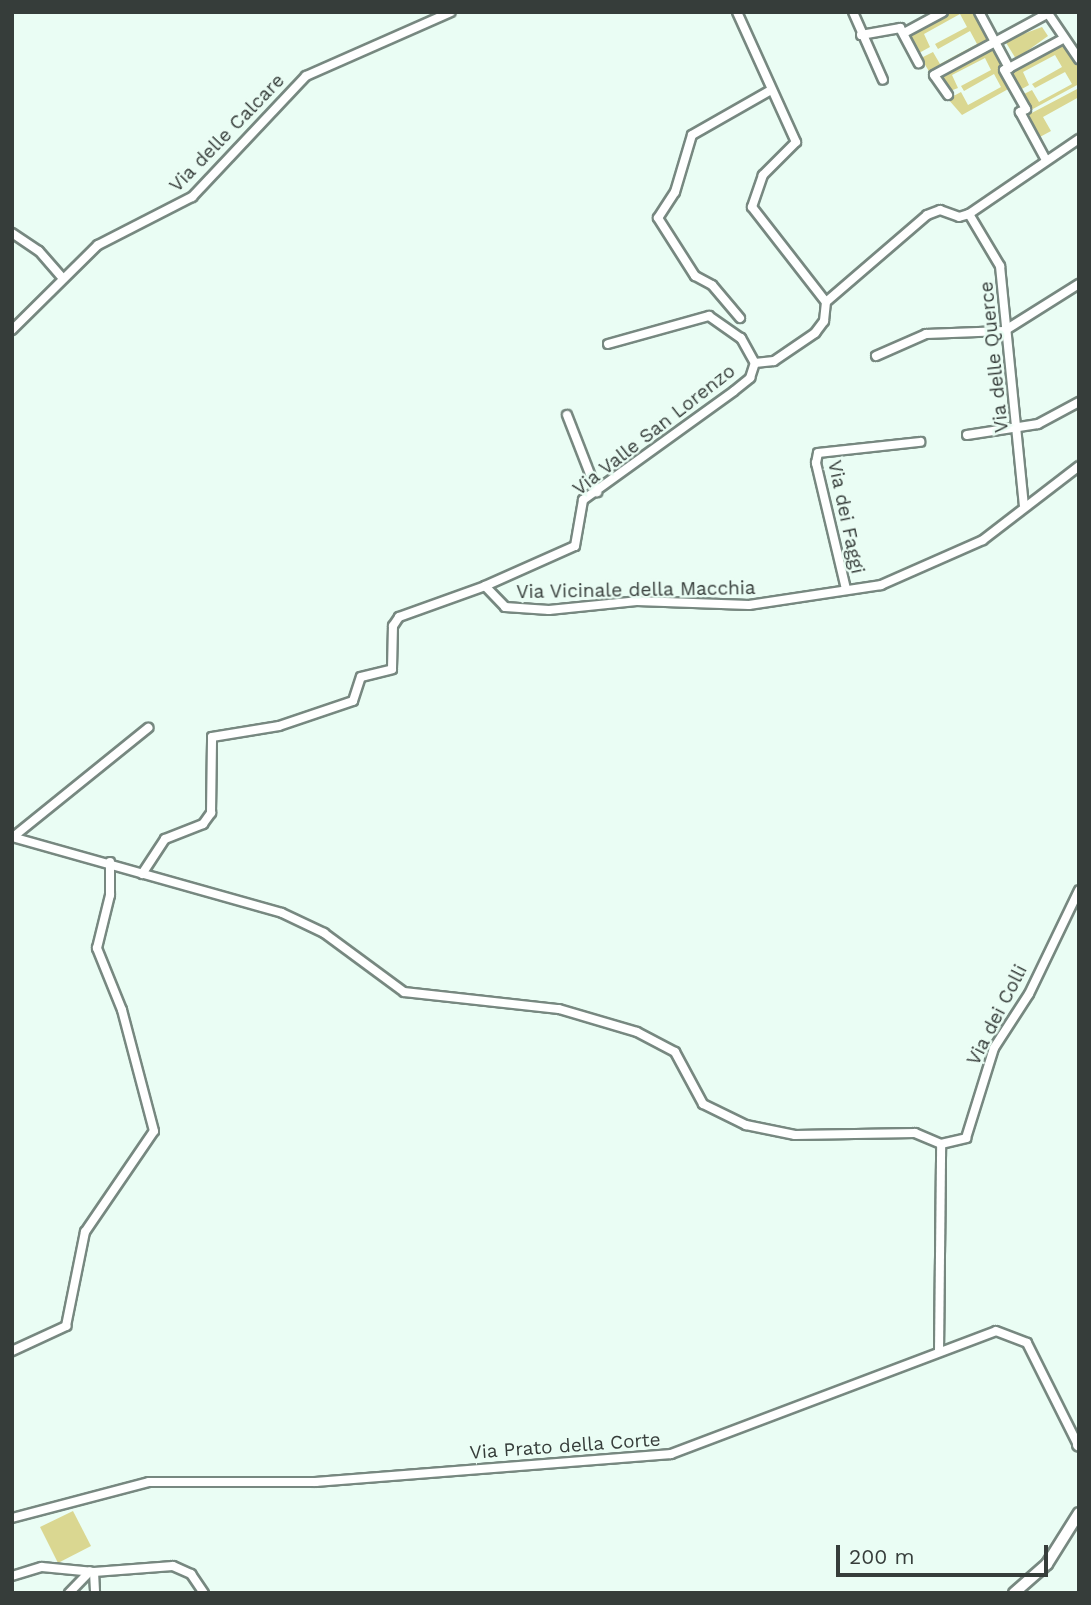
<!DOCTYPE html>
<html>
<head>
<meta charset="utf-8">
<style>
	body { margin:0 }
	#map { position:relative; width:1091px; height:1605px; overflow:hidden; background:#eafdf4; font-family:"Work Sans",sans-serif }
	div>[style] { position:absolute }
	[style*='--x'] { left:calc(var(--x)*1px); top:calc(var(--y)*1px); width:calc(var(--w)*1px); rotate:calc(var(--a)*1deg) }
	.green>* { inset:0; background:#dad791 }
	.roads { filter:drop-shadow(2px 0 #778880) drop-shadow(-2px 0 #778880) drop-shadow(0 2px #778880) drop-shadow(0 -2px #778880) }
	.street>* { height:8px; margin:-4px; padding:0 4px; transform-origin:4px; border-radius:4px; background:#fff }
	.secondary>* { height:10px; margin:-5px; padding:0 5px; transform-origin:5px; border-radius:5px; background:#fff }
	span { translate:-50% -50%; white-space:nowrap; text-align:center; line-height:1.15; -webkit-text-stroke:5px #eafdf4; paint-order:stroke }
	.street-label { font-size:19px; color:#363d3a }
	.frame { position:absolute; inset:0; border:14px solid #363d3a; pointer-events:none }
	.scale { position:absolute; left:836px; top:1545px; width:212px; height:32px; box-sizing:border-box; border:4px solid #363d3a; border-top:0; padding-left:9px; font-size:21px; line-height:24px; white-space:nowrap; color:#363d3a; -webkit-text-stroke:5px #eafdf4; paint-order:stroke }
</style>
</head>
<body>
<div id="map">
	<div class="green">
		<div style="clip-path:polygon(949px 12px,974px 12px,990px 40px,930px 73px,921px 58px,933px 52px,940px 64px,977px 44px,970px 31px,938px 49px,935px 44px,967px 27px,960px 14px,924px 34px,930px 47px,919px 53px,908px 35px)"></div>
		<div style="clip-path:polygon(1042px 27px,1048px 36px,1016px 59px,1005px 41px)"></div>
		<div style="clip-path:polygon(1066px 41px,1079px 65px,1079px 84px,1031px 110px,1022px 95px,1032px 90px,1039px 102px,1072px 84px,1065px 72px,1035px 88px,1032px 84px,1062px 67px,1055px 55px,1023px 72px,1029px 85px,1020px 90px,1010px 72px)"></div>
		<div style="clip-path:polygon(993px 46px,1010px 88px,962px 115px,948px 99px,961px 92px,968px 105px,1001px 87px,994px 74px,964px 91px,961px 86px,991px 70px,985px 58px,952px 75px,958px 88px,950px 91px,940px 75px)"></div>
		<div style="clip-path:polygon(1079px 88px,1079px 97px,1043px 117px,1051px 131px,1038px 138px,1026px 116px)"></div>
		<div style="clip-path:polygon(73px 1511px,91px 1546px,58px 1563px,40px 1527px)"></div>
	</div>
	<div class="roads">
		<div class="street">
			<div style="--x:737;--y:12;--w:143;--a:65.6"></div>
			<div style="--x:796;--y:142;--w:47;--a:135"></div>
			<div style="--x:763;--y:175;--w:34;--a:109"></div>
			<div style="--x:752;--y:207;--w:120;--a:52.1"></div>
			<div style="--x:853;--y:12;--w:74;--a:66.2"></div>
			<div style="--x:979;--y:12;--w:64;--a:61.8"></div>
			<div style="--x:1009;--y:68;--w:5;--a:158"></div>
			<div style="--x:1004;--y:70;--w:45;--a:60.6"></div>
			<div style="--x:1026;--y:109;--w:7;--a:153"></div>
			<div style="--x:1020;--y:112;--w:55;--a:61.6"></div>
			<div style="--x:1047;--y:12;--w:57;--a:55.8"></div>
			<div style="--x:904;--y:33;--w:44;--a:-28.3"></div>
			<div style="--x:861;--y:35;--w:40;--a:-10"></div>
			<div style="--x:900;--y:28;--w:40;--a:62"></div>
			<div style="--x:1009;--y:68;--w:59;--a:-28.3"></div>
			<div style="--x:948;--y:95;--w:24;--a:-125"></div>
			<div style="--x:934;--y:75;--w:128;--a:-28.4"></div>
			<div style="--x:969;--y:214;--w:61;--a:59.2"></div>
			<div style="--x:1000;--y:266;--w:240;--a:84.3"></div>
			<div style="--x:12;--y:233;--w:32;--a:34"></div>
			<div style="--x:39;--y:251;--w:35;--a:49"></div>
			<div style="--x:740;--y:318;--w:43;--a:-130.3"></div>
			<div style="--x:712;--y:285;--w:19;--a:-152"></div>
			<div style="--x:695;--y:276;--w:69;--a:-122.5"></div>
			<div style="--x:658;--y:218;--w:31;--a:-57"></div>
			<div style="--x:675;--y:192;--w:59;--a:-73.4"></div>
			<div style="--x:692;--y:135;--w:91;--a:-29.7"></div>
			<div style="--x:12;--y:330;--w:121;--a:-44.7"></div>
			<div style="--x:98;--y:245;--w:106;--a:-27.1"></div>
			<div style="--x:192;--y:197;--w:166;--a:-46.7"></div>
			<div style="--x:306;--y:76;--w:158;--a:-23.8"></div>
			<div style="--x:608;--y:344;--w:105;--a:-15.5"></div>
			<div style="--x:709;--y:316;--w:39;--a:35"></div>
			<div style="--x:741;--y:338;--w:29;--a:61"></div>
			<div style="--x:876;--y:356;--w:55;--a:-23.7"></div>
			<div style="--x:926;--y:334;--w:78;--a:-2.2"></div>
			<div style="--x:1004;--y:331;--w:89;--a:-32.1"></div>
			<div style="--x:567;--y:415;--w:83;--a:68.7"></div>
			<div style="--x:967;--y:435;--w:72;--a:-8.8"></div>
			<div style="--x:1038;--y:424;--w:47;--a:-28.2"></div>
			<div style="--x:485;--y:586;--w:98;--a:-24"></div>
			<div style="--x:575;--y:546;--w:47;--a:-80.1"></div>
			<div style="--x:583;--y:500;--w:186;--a:-35.8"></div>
			<div style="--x:734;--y:391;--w:21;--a:-39"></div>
			<div style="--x:750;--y:378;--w:16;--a:-72"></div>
			<div style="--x:755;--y:363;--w:19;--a:-6"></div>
			<div style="--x:774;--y:361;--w:50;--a:-34.3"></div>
			<div style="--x:815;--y:333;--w:15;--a:-53"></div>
			<div style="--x:824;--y:321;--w:19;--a:-84"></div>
			<div style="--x:826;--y:302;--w:133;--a:-40.7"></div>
			<div style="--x:927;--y:215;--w:14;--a:-21"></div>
			<div style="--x:940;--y:210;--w:20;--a:20"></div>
			<div style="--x:959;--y:217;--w:10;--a:-17"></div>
			<div style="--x:969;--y:214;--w:133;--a:-34.3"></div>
			<div style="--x:846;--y:589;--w:130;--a:-103.4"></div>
			<div style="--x:816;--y:463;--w:10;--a:-79"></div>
			<div style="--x:818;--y:453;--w:103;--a:-6.2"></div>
			<div style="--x:12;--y:837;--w:280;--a:15.7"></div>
			<div style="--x:282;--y:913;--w:47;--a:25.5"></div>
			<div style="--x:324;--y:933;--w:99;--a:36.4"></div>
			<div style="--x:404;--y:992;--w:156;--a:6.3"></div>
			<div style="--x:559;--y:1009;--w:81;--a:16.4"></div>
			<div style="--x:637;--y:1032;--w:43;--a:27.8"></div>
			<div style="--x:675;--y:1052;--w:59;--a:61.7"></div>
			<div style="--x:703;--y:1104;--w:48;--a:26"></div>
			<div style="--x:746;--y:1125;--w:50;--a:11.5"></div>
			<div style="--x:795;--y:1135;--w:120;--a:-1"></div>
			<div style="--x:915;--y:1133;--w:28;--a:23"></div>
			<div style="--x:13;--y:837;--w:174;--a:-38.9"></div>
			<div style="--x:142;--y:874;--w:42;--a:-56.7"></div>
			<div style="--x:165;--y:839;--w:41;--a:-21.5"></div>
			<div style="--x:203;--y:824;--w:14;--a:-54"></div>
			<div style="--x:211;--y:813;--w:76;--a:-89.2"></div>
			<div style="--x:212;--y:737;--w:68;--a:-9.3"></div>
			<div style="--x:279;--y:726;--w:78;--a:-18.7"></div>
			<div style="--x:353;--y:701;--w:25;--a:-72"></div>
			<div style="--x:361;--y:677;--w:32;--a:-14"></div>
			<div style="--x:392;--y:669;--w:43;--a:-88.7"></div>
			<div style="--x:393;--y:626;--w:11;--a:-56"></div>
			<div style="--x:399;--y:617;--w:91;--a:-19.8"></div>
			<div style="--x:485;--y:586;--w:29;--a:46"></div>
			<div style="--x:505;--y:607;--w:44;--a:3.9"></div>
			<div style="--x:549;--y:610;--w:88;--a:-5.8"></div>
			<div style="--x:637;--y:601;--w:112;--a:2"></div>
			<div style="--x:749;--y:605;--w:134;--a:-8.6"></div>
			<div style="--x:881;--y:585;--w:111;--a:-23.8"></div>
			<div style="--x:983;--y:540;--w:121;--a:-37.6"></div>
			<div style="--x:941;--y:1144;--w:26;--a:-13"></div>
			<div style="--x:966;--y:1138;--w:94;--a:-72.7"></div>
			<div style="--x:994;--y:1048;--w:64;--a:-57.1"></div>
			<div style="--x:1029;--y:994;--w:115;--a:-64.3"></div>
			<div style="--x:12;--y:1351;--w:60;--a:-24.8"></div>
			<div style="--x:66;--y:1326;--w:96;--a:-78.6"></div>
			<div style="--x:85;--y:1232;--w:122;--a:-55.7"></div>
			<div style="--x:154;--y:1131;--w:125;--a:-104.8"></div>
			<div style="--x:122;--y:1010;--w:67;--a:-112"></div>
			<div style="--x:97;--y:948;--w:55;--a:-76.2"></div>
			<div style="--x:110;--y:895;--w:33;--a:-90"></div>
			<div style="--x:939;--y:1351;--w:207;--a:-89.4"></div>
			<div style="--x:12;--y:1518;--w:142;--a:-14.7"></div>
			<div style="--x:149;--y:1482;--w:167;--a:0"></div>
			<div style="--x:316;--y:1482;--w:356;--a:-4.5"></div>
			<div style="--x:671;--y:1454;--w:347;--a:-20.7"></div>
			<div style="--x:996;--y:1331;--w:33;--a:21"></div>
			<div style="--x:1027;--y:1343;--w:114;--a:63.4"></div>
			<div style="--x:94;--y:1572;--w:21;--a:87"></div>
			<div style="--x:12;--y:1576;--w:31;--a:-17"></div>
			<div style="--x:42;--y:1567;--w:52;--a:5.5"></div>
			<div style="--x:94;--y:1572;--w:79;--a:-4.3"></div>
			<div style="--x:173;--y:1566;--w:20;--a:24"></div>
			<div style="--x:191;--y:1574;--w:23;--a:56"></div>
			<div style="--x:69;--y:1593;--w:30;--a:-46"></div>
		</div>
		<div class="secondary">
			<div style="--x:1078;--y:1445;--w:1;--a:45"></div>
			<div style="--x:1014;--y:1593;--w:44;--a:-41.3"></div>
			<div style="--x:1047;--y:1564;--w:60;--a:-57.9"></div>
		</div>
	</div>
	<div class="street-label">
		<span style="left:227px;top:133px;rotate:-46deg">Via delle Calcare</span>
		<span style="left:994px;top:357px;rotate:-96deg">Via delle Querce</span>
		<span style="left:654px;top:430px;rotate:-38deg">Via Valle San Lorenzo</span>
		<span style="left:846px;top:517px;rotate:78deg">Via dei Faggi</span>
		<span style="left:636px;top:590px;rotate:-1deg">Via Vicinale della Macchia</span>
		<span style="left:997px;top:1015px;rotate:-63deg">Via dei Colli</span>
		<span style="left:565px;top:1446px;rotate:-4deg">Via Prato della Corte</span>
	</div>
	<div class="frame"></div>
	<div class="scale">200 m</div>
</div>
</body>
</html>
